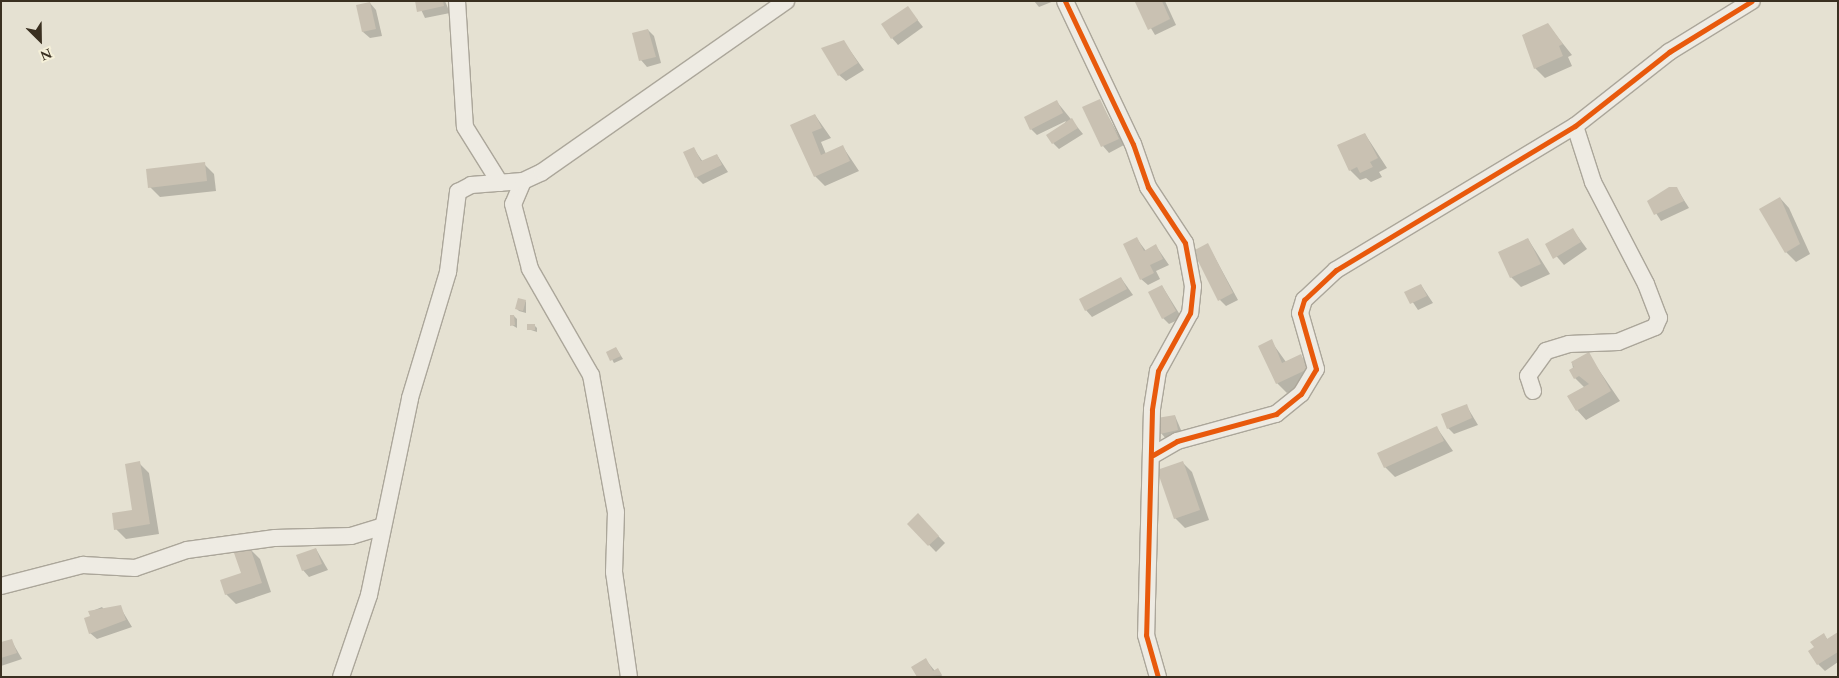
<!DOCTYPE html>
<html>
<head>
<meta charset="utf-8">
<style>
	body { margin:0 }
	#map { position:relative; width:1839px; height:678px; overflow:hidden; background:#e5e1d2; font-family:Spectral,serif }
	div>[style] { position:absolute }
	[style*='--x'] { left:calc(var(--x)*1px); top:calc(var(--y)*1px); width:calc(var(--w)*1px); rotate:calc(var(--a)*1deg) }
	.shadow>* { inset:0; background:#0003 }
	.building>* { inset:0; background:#c9c1b2 }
	.roads { filter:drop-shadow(1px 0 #aba69a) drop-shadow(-1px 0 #aba69a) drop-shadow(0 1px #aba69a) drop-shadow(0 -1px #aba69a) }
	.street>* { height:16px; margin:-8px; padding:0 8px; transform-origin:8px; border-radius:8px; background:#eeebe3 }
	.cycleway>* { height:5px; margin:-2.5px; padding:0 2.5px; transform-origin:2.5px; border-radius:2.5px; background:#e8590c }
	span { translate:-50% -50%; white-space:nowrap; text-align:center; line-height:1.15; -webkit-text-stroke:4.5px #f5f0d9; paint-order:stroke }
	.frame { position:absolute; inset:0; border:2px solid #3a3021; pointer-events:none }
	.north { position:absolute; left:15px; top:15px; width:50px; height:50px; -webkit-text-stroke:4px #f5f0d9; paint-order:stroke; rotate:157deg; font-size:14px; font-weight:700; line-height:20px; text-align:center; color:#3a3021 }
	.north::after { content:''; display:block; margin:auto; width:18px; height:22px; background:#3a3021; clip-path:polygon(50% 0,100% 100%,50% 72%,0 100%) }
</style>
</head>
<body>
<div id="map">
	<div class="shadow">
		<div style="clip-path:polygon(417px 1px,445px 1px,450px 13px,425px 18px)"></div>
		<div style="clip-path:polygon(1034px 1px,1054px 1px,1039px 7px)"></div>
		<div style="clip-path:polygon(1165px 1px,1176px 25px,1155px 35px,1136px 3px)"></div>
		<div style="clip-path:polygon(370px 3px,376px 10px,382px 36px,370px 38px,363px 32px)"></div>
		<div style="clip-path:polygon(908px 8px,923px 27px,898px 45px,892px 38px)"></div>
		<div style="clip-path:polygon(1548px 25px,1572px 55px,1568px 57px,1572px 66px,1545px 78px,1535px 68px)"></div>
		<div style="clip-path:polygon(648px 30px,654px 36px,661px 63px,647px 67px,641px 60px)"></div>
		<div style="clip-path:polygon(844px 42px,864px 70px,846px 81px,839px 75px)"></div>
		<div style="clip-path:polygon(1099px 100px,1124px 145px,1109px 153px,1103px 146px)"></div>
		<div style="clip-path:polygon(1057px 102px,1083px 134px,1059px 149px,1053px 143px,1066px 121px,1037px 135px,1031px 129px)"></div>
		<div style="clip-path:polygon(815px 115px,831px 138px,821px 142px,826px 154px,843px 147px,859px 171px,825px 186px,815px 176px,792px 125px)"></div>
		<div style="clip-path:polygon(1365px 134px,1387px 168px,1379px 172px,1382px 177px,1371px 182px,1366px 178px,1360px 180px,1350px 170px)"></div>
		<div style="clip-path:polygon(694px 149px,703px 162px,717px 155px,728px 172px,703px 184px,696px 177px)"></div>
		<div style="clip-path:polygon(204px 164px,214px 174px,216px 191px,160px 197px,150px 187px)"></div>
		<div style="clip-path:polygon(1677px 189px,1689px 208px,1661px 221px,1649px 202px)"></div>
		<div style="clip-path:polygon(1780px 198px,1789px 208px,1810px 254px,1796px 262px,1786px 252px)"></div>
		<div style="clip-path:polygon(1573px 230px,1587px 249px,1564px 265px,1547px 245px)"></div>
		<div style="clip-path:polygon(1137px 239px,1146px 251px,1156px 246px,1169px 265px,1156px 271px,1160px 279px,1148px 285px,1141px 279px)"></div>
		<div style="clip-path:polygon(1528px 239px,1550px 274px,1521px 287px,1511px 277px)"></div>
		<div style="clip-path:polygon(1208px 245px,1238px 300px,1226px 306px,1220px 300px)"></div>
		<div style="clip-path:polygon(1121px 278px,1133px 295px,1092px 317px,1086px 310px)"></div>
		<div style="clip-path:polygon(1421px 285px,1433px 303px,1418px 310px,1406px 292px)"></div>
		<div style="clip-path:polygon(1162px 286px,1182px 318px,1169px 324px,1163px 318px)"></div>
		<div style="clip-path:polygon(526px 301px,526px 313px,519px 311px,516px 308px)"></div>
		<div style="clip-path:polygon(514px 316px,517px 319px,517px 328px,512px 325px)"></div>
		<div style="clip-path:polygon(534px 325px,537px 328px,537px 332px,528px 329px)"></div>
		<div style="clip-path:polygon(1271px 341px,1286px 362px,1301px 356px,1317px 379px,1287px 393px,1277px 383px)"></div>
		<div style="clip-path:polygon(616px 348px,623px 359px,614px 363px,608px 352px)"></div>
		<div style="clip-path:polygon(1588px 354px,1620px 401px,1586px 420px,1577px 410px,1585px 388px,1575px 378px,1572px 363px)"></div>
		<div style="clip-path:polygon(1466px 405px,1478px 425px,1454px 434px,1448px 428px)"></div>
		<div style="clip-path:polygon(1175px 416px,1184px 437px,1167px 440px,1161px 433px)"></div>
		<div style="clip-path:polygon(1437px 428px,1453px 451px,1395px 477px,1385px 467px)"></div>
		<div style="clip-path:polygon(1182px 462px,1192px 472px,1209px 520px,1185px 528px,1175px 518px)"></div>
		<div style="clip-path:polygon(139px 463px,149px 473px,159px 534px,126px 539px,116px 529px,133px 511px)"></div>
		<div style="clip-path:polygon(918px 515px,945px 543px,936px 552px,909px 524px)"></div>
		<div style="clip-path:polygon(250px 549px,260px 559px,271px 592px,236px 604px,226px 594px,242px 574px)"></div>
		<div style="clip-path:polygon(316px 549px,328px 570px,309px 577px,303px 570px)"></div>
		<div style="clip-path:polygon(102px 607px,106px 612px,120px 607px,132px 627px,97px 639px,90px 633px,90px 612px)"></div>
		<div style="clip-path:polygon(1838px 634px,1838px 662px,1825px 671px,1818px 664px,1816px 648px,1824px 635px,1828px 640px)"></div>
		<div style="clip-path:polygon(11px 640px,22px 659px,1px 666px,1px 644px)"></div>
		<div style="clip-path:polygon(925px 659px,935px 671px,944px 677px,918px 677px)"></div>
	</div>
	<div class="building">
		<div style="clip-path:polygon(415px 1px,443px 1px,444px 6px,417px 12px)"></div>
		<div style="clip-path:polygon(1162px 1px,1170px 19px,1148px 30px,1135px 2px)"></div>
		<div style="clip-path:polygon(370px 2px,376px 29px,362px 32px,356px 5px)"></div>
		<div style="clip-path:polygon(908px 6px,918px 20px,891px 39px,881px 24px)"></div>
		<div style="clip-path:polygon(1548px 23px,1563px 44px,1559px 46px,1563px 56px,1534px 69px,1522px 35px)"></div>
		<div style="clip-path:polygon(648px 29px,656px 57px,639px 61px,632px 33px)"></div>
		<div style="clip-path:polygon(844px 40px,858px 63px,838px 76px,821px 48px)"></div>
		<div style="clip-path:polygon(1100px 99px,1119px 139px,1101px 147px,1082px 107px)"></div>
		<div style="clip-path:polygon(1057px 100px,1063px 113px,1030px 130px,1024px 117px)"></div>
		<div style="clip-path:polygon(815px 114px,822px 128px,812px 132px,821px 155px,843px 145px,850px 161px,814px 177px,790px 125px)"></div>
		<div style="clip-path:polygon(1072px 118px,1078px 128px,1052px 144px,1046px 135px)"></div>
		<div style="clip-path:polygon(1365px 133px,1378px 158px,1370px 162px,1373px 167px,1360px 173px,1357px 167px,1349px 171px,1337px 145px)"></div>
		<div style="clip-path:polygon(694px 147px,701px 161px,717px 154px,722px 165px,695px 178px,683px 152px)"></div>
		<div style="clip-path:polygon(205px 162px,207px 181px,148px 188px,146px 169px)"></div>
		<div style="clip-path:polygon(1669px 187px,1677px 187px,1684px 201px,1654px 215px,1647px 201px)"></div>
		<div style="clip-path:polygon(1780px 197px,1800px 244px,1785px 253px,1759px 209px)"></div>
		<div style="clip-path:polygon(1573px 228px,1581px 242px,1553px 259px,1545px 244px)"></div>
		<div style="clip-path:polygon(1137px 237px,1144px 251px,1156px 244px,1163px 259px,1150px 265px,1154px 273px,1140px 280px,1123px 244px)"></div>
		<div style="clip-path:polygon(1528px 238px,1541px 264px,1510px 278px,1498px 252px)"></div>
		<div style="clip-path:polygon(1208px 243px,1233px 293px,1218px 301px,1193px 251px)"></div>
		<div style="clip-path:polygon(1121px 277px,1127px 289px,1085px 311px,1079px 299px)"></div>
		<div style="clip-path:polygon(1421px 284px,1427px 296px,1410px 304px,1404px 292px)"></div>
		<div style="clip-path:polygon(1162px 285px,1176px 311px,1162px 319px,1148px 292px)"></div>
		<div style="clip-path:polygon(518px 298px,526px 300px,523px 311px,515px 309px)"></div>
		<div style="clip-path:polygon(510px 315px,514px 315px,515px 325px,510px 326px)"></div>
		<div style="clip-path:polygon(527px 324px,535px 324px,535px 330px,527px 330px)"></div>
		<div style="clip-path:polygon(1272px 339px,1282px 363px,1301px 354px,1308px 369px,1276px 384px,1258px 346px)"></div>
		<div style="clip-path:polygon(616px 347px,621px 356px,610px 361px,606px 352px)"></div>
		<div style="clip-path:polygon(1589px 352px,1611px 391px,1576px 411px,1567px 396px,1589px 384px,1579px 376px,1574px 379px,1569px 370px,1574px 367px,1571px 362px)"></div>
		<div style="clip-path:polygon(1467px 404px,1472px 418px,1447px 429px,1441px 414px)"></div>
		<div style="clip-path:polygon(1175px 415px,1178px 430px,1160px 434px,1157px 418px)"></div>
		<div style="clip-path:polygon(1437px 426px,1444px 441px,1384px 468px,1377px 453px)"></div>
		<div style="clip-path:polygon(140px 461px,150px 524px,114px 530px,112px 513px,132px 510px,125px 464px)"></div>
		<div style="clip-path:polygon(1183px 461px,1200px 510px,1174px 519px,1157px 470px)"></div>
		<div style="clip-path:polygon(918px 513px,939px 536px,928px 546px,907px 524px)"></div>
		<div style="clip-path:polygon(250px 547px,262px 583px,225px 595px,220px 580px,241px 573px,234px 553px)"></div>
		<div style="clip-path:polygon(316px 548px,322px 564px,302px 571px,296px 555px)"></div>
		<div style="clip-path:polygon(121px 605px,126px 620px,89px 634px,84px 618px,90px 616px,88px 611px)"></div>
		<div style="clip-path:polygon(1838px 632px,1838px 652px,1817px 665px,1808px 651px,1814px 647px,1810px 642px,1824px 633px,1827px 639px)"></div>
		<div style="clip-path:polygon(12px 639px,17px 653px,1px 658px,1px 642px)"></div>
		<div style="clip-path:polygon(926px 658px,933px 671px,938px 668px,942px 675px,917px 677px,911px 667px)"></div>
	</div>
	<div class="roads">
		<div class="street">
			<div style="--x:457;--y:1;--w:126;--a:86.4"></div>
			<div style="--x:465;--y:127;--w:66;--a:58"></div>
			<div style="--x:1065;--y:1;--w:158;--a:64.6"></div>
			<div style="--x:1133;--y:144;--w:46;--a:70.8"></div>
			<div style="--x:1148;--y:187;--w:67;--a:56.5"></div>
			<div style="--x:1185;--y:243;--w:44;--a:79.5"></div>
			<div style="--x:1193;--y:286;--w:27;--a:96"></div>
			<div style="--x:1190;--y:313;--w:66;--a:118.9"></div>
			<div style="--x:1158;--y:371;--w:39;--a:99"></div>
			<div style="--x:1152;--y:410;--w:225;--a:91.5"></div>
			<div style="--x:1146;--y:635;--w:44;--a:74.1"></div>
			<div style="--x:523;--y:181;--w:25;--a:113"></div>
			<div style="--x:513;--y:204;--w:67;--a:75.3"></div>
			<div style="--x:530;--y:269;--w:122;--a:60.1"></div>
			<div style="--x:591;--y:375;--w:139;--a:79.7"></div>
			<div style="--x:616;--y:512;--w:60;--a:91.9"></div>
			<div style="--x:614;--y:572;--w:106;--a:81.9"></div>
			<div style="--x:1533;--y:391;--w:16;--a:-108"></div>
			<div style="--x:1528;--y:376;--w:31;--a:-54"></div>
			<div style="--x:1546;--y:351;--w:24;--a:-17"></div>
			<div style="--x:1569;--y:344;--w:49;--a:-2.3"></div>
			<div style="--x:1618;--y:342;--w:40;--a:-22"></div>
			<div style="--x:1655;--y:327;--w:10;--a:-66"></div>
			<div style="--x:1659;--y:318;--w:36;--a:-111"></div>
			<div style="--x:1646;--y:284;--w:115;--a:-117.5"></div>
			<div style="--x:1593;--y:182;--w:59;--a:-107.8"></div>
			<div style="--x:1153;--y:455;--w:28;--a:-30"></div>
			<div style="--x:1177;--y:441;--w:103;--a:-15.3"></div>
			<div style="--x:1276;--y:414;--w:32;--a:-39"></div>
			<div style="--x:1301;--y:394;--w:29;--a:-59"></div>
			<div style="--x:1316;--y:369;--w:58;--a:-105.9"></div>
			<div style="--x:1300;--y:313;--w:14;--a:-73"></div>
			<div style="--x:1304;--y:300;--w:44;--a:-43.2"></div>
			<div style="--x:1336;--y:270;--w:279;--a:-31.1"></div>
			<div style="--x:1575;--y:126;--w:120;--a:-38.2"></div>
			<div style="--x:1669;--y:52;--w:97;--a:-31.6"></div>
			<div style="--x:1;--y:586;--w:85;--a:-14.4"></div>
			<div style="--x:83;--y:565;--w:52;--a:3.3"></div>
			<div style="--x:135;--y:568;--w:55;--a:-19.1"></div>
			<div style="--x:187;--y:550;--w:89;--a:-7.8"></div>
			<div style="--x:275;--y:538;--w:76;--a:-1.5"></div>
			<div style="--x:351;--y:536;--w:30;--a:-17"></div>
			<div style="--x:341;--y:677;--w:87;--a:-71.1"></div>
			<div style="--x:369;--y:595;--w:201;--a:-78.2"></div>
			<div style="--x:410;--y:398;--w:132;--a:-73.2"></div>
			<div style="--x:448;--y:272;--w:81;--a:-82.9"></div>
			<div style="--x:458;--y:192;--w:15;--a:-28"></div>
			<div style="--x:471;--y:185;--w:52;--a:-4.4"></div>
			<div style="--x:523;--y:181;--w:21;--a:-25"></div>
			<div style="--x:542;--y:172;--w:298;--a:-35"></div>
		</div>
	</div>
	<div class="cycleway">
		<div style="--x:1065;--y:1;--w:158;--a:64.6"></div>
		<div style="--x:1133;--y:144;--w:46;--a:70.8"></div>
		<div style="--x:1148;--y:187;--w:67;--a:56.5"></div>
		<div style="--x:1185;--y:243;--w:44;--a:79.5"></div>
		<div style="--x:1193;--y:286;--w:27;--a:96"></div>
		<div style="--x:1190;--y:313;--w:66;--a:118.9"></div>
		<div style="--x:1158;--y:371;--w:39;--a:99"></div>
		<div style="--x:1152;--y:410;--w:225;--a:91.5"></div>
		<div style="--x:1146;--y:635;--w:44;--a:74.1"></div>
		<div style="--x:1153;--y:455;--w:28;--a:-30"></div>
		<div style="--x:1177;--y:441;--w:103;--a:-15.3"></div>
		<div style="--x:1276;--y:414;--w:32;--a:-39"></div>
		<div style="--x:1301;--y:394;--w:29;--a:-59"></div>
		<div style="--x:1316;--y:369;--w:58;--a:-105.9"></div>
		<div style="--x:1300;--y:313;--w:14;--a:-73"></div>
		<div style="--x:1304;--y:300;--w:44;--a:-43.2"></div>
		<div style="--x:1336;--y:270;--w:279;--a:-31.1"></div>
		<div style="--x:1575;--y:126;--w:120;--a:-38.2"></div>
		<div style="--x:1669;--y:52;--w:97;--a:-31.6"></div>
	</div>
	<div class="frame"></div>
	<div class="north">N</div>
</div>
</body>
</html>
